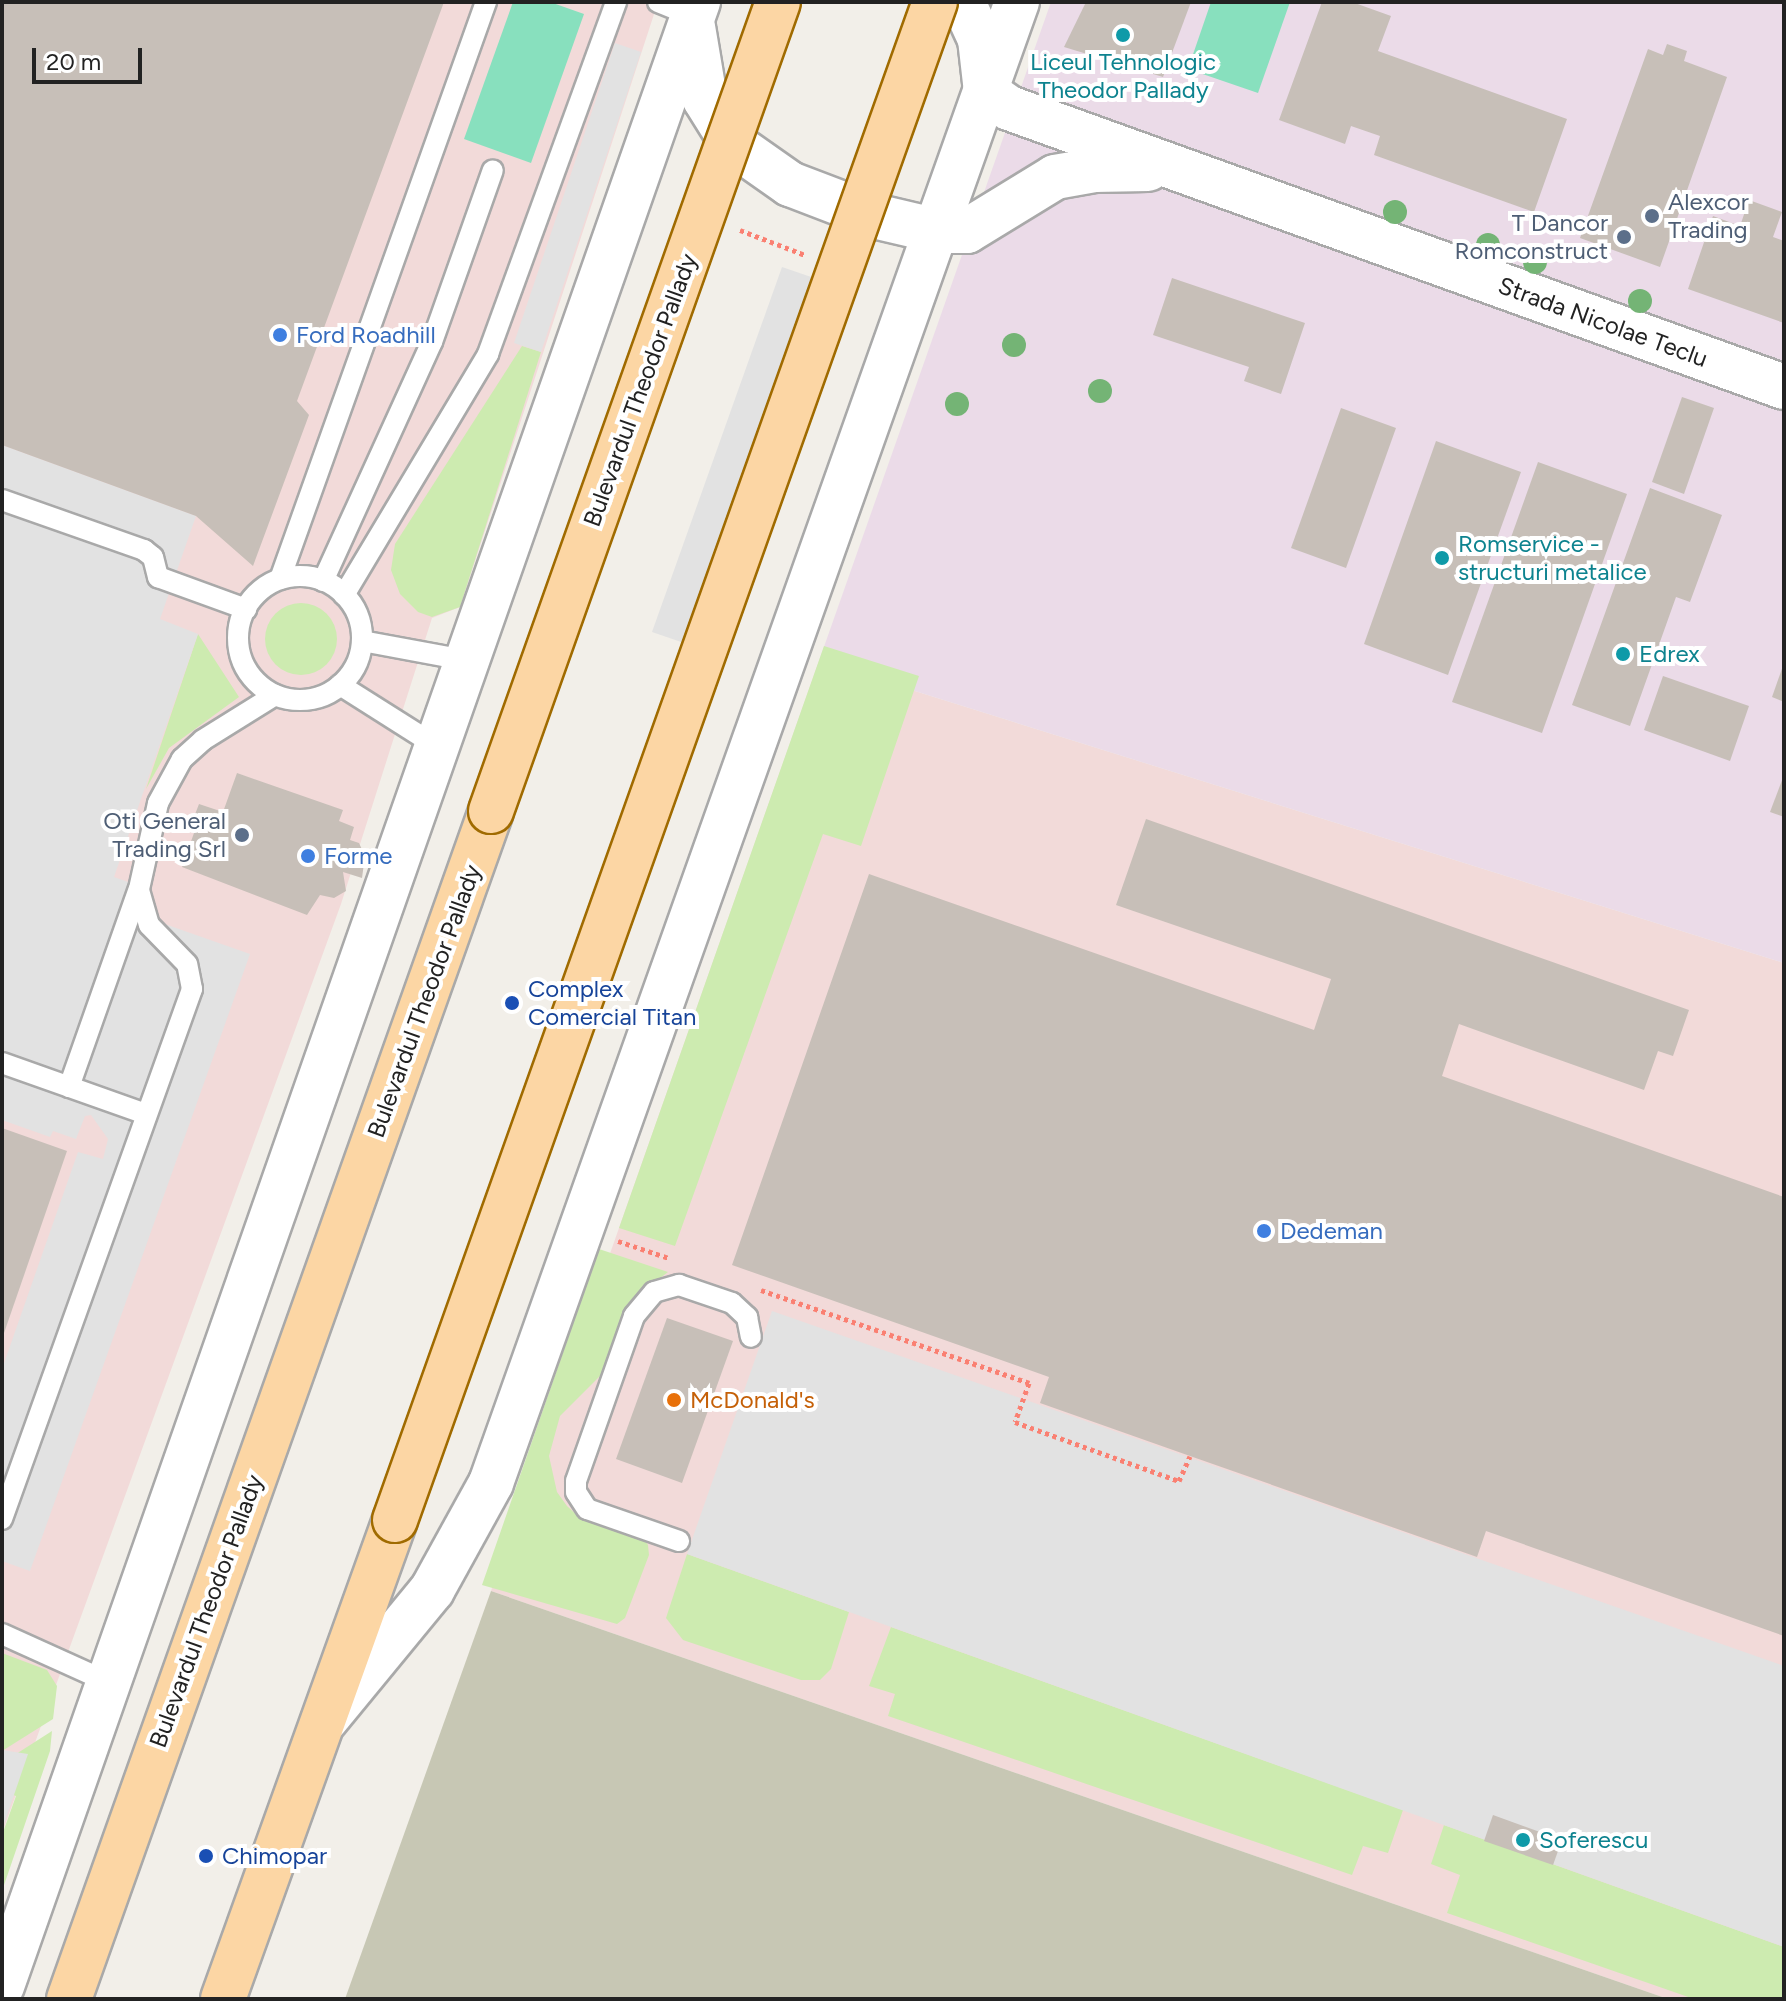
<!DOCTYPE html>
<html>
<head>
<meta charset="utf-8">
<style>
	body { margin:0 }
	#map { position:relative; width:1786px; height:2001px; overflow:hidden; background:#f2efe9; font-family:Figtree,sans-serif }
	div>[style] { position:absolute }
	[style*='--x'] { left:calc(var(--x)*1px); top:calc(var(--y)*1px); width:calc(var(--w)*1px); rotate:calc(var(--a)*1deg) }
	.commercial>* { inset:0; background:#f2dad9 }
	.industrial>* { inset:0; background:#ebdbe8 }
	.construction>* { inset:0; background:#c7c7b4 }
	.grass>* { inset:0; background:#cdebb0 }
	.round { border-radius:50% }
	.pitch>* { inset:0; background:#88e0be }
	.parking>* { inset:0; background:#e2e2e2 }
	.building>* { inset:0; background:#c7bfb8 }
	.path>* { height:5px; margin-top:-2.5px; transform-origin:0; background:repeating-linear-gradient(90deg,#fa8072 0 4px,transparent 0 8px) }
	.roads { filter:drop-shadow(2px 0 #a9a9a9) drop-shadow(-2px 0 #a9a9a9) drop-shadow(0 2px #a9a9a9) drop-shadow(0 -2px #a9a9a9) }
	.service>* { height:20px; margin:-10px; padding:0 10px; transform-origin:10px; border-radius:10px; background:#fff }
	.service>.ring { margin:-10px; padding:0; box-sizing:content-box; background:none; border:20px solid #fff; border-radius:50% }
	.tertiary>* { height:44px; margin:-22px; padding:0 22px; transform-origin:22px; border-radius:22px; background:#fff }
	.primary>* { height:44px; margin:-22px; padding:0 22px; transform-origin:22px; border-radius:22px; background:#fcd6a4 }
	.bridges { filter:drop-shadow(2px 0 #a06b00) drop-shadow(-2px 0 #a06b00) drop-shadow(0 2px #a06b00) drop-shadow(0 -2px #a06b00) }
	.primary-bridge>* { height:44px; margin:-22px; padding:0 22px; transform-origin:22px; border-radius:22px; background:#fcd6a4 }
	.trees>* { width:24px; height:24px; margin:-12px; border-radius:50%; background:#74b475 }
	.dots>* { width:22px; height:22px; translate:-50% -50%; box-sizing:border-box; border:4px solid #fff; border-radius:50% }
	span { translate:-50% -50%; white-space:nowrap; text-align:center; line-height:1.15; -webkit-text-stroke:8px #fff; paint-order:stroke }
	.culture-label { font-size:24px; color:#0d838f }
	.left { translate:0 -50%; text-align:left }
	.service-label { font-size:24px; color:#4e5e75 }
	.right { translate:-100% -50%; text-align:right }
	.street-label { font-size:24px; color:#222 }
	.shop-label { font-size:24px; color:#366cbe }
	.transit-label { font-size:24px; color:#164399 }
	.food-label { font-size:24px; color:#c56008 }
	.frame { position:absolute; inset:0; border:4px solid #222; pointer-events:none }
	.scale { position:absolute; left:32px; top:48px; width:110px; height:36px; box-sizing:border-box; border:4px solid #222; border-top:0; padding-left:10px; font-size:24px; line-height:28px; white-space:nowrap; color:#222; -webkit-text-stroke:6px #fff; paint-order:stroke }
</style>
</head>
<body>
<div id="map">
	<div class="commercial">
		<div style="clip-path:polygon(2px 2px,658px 2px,460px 607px,432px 618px,341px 904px,2px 1833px)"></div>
		<div style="clip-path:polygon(819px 661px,1784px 963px,1784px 1999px,1668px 1999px,491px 1591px)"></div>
	</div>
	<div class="industrial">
		<div style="clip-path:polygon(1051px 2px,1784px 2px,1784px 963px,819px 661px)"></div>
	</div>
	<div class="construction">
		<div style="clip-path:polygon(491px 1591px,1668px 1999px,345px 1999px)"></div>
	</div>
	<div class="grass">
		<div style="clip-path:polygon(522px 346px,541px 352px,460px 607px,432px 617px,418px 612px,400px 594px,391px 570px,395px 544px)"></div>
		<div class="round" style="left:265px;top:603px;width:72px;height:72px"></div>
		<div style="clip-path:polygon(198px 634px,239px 697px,169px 748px,146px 789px)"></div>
		<div style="clip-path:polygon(824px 646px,919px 676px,861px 846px,823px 834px,675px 1246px,619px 1228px)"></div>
		<div style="clip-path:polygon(599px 1249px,668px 1272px,630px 1301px,607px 1369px,560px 1416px,549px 1456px,557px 1492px,567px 1506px,578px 1516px,644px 1539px,648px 1545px,649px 1555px,625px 1618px,617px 1624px,482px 1585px)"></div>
		<div style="clip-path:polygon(687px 1554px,849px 1612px,831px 1669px,820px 1680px,801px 1680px,683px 1640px,666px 1618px)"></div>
		<div style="clip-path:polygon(891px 1627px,1403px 1810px,1388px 1853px,1363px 1846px,1352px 1875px,888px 1716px,895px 1694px,869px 1686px)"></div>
		<div style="clip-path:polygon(2px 1653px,47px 1670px,57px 1686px,53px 1719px,2px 1751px)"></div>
		<div style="clip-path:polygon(52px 1731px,50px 1751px,2px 1891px,2px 1835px,16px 1796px,2px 1791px,2px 1763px)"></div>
		<div style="clip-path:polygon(1444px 1825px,1784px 1947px,1784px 1999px,1694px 1999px,1447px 1913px,1460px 1875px,1431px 1864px)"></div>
	</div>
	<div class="pitch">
		<div style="clip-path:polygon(513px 2px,550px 2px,584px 14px,531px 163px,464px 139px)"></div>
		<div style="clip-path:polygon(1211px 2px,1290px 2px,1258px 93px,1188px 69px)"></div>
	</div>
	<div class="parking">
		<div style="clip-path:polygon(615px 43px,641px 52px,541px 352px,514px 343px)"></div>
		<div style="clip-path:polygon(782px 267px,817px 279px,687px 644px,652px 632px)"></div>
		<div style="clip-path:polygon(2px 445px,196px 516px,160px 619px,198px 634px,114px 877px,131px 883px,122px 909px,250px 954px,30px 1571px,2px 1561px,2px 1369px,78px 1152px,103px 1159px,108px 1139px,91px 1115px,85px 1116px,76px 1139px,53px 1131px,50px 1137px,2px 1120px)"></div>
		<div style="clip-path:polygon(772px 1311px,1784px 1666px,1784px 1947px,687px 1554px)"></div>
		<div style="clip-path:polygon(2px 1750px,28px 1754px,2px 1830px)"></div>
	</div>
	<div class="building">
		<div style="clip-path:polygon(2px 2px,444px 2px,297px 401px,309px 415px,253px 566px,196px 516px,2px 445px)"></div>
		<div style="clip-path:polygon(1086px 2px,1191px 2px,1163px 77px,1064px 47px)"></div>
		<div style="clip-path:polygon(1322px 2px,1352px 2px,1391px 16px,1378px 51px,1567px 119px,1534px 212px,1374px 155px,1380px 136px,1351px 126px,1345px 144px,1279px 120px)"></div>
		<div style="clip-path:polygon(1667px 44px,1687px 51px,1684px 61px,1727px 77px,1660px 267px,1580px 238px,1648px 49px,1663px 55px)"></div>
		<div style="clip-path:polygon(1749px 200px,1782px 212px,1773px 237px,1784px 241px,1784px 323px,1688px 289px,1713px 216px,1740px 226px)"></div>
		<div style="clip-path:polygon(1172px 278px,1305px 323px,1281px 394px,1244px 381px,1249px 367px,1153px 335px)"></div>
		<div style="clip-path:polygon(1682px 397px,1714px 408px,1684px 494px,1652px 482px)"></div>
		<div style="clip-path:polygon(1341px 408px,1396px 428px,1346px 568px,1291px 548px)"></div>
		<div style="clip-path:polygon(1436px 441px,1521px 472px,1448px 675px,1364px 644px)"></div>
		<div style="clip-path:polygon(1538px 462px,1627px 494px,1542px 733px,1452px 702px)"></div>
		<div style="clip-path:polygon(1650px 488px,1722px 515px,1690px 602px,1676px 597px,1630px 726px,1572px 705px)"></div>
		<div style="clip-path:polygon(1784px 663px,1784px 702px,1772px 697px)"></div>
		<div style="clip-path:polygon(1663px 676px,1749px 706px,1730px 761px,1644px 730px)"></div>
		<div style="clip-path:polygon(237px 773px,343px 810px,339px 821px,354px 827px,350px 840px,359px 843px,365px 856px,362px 878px,343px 872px,346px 891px,334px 898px,320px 895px,307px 915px,182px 867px,194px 833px,186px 828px,186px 821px,194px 817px,199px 804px,223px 812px)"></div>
		<div style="clip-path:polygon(1784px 775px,1784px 817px,1770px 812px)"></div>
		<div style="clip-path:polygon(1146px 819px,1689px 1010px,1673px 1056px,1658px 1051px,1644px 1090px,1459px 1024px,1442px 1076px,1784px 1197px,1784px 1636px,1486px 1531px,1477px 1557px,1190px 1456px,1040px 1403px,1049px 1377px,732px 1265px,869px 874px,1314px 1030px,1331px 979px,1116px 905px)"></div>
		<div style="clip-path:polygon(2px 1128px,67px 1151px,3px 1336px,2px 1336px)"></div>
		<div style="clip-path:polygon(667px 1318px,733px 1341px,682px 1483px,616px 1459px)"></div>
		<div style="clip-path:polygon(1493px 1815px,1562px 1840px,1553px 1865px,1484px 1841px)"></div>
	</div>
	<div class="path">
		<div style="--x:740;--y:230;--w:70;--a:21"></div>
		<div style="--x:618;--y:1241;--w:54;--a:18.4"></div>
		<div style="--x:761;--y:1290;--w:284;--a:19.1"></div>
		<div style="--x:1029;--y:1383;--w:41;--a:109.7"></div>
		<div style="--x:1015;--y:1422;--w:174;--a:19.8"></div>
		<div style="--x:1179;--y:1481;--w:27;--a:-66"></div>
	</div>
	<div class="roads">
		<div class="service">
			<div style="--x:658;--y:2;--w:38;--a:22"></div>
			<div style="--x:2;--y:500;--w:151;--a:19.4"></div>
			<div style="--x:144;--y:550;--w:11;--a:38"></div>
			<div style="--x:153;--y:557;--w:21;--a:76"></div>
			<div style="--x:158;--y:577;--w:94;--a:20"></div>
			<div class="ring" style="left:238px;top:576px;width:104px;height:104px"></div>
			<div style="--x:280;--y:579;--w:613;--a:-70.35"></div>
			<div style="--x:323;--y:581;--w:263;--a:-65.5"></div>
			<div style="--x:432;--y:342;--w:182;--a:-70.5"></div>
			<div style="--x:344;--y:595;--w:281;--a:-59.1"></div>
			<div style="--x:488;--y:354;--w:375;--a:-70"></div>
			<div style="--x:362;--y:641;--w:105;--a:10.5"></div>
			<div style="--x:340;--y:685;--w:112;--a:32.3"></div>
			<div style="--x:2;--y:1063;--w:153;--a:19.5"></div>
			<div style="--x:69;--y:1087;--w:208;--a:-70.6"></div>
			<div style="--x:2;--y:1519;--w:563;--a:-70.28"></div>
			<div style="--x:192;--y:989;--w:25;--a:-101"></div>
			<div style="--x:187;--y:964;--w:54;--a:-134.3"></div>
			<div style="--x:149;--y:925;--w:37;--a:-106"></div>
			<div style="--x:139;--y:889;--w:88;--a:-77.5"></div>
			<div style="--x:158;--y:803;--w:50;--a:-61.4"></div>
			<div style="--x:182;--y:759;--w:28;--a:-42"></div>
			<div style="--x:203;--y:740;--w:85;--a:-32"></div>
			<div style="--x:679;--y:1541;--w:97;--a:-160.8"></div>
			<div style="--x:587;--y:1509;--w:20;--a:-123"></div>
			<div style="--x:576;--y:1492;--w:11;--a:-90"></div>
			<div style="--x:576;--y:1481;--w:175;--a:-70.6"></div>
			<div style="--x:634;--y:1316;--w:31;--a:-50"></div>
			<div style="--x:654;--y:1292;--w:26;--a:-16"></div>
			<div style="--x:679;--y:1285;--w:56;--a:18.8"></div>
			<div style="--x:732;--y:1303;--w:21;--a:43"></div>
			<div style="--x:747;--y:1317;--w:20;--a:79"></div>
			<div style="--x:2;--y:1634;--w:114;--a:24.3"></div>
		</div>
		<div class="tertiary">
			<div style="--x:963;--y:2;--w:41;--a:65.3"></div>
			<div style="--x:980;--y:39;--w:53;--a:83.5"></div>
			<div style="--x:986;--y:92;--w:28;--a:35"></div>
			<div style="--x:1009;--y:108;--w:824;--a:19.8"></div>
			<div style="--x:693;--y:27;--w:73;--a:80.5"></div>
			<div style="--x:705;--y:99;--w:53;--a:58.1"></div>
			<div style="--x:733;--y:144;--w:70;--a:35.1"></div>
			<div style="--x:790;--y:184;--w:90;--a:20.9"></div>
			<div style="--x:874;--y:216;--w:66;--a:13.2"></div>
			<div style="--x:938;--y:231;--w:29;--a:0"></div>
			<div style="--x:967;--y:231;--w:103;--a:-31.5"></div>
			<div style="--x:1055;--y:177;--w:40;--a:-10"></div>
			<div style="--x:1094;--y:170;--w:54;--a:-1.1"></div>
			<div style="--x:326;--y:1719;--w:167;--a:-50.6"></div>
			<div style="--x:432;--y:1590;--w:122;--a:-61.1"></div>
			<div style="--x:491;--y:1483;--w:1572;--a:-70.45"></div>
			<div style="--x:2;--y:1986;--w:2103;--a:-70.67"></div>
		</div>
		<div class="primary">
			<div style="--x:69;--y:1999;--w:1261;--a:-70.44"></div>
			<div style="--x:223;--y:1999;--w:509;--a:-70.25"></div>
		</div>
	</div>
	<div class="bridges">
		<div class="primary-bridge">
			<div style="--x:491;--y:811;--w:858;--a:-70.47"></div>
			<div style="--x:395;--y:1520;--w:1611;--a:-70.42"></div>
		</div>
	</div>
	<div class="trees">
		<div style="left:1395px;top:212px"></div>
		<div style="left:1488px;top:245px"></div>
		<div style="left:1535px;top:262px"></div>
		<div style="left:1640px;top:301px"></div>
		<div style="left:1014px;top:345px"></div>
		<div style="left:1100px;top:391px"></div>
		<div style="left:957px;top:404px"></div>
	</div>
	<div class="dots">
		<div style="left:1123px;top:35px;background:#0f9aa8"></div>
		<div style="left:1652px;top:216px;background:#5c6f8a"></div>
		<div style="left:1624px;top:237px;background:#5c6f8a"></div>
		<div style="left:280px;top:335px;background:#3f7fe0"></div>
		<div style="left:1442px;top:558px;background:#0f9aa8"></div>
		<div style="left:1623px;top:654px;background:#0f9aa8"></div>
		<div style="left:242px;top:835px;background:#5c6f8a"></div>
		<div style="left:308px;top:856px;background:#3f7fe0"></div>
		<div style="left:512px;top:1003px;background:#1a4fb4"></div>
		<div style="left:1264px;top:1231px;background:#3f7fe0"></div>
		<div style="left:674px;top:1400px;background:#e8710a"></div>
		<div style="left:1523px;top:1840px;background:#0f9aa8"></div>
		<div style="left:206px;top:1856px;background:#1a4fb4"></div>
	</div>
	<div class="culture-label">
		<span style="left:1123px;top:76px">Liceul Tehnologic<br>Theodor Pallady</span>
		<span class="left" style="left:1458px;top:558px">Romservice -<br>structuri metalice</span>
		<span class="left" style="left:1639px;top:654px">Edrex</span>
		<span class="left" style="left:1539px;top:1840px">Soferescu</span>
	</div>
	<div class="service-label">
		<span class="left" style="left:1668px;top:216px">Alexcor<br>Trading</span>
		<span class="right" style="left:1608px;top:237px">T Dancor<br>Romconstruct</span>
		<span class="right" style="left:226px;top:835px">Oti General<br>Trading Srl</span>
	</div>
	<div class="street-label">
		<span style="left:1603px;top:322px;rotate:20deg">Strada Nicolae Teclu</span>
		<span style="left:640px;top:390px;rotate:-70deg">Bulevardul Theodor Pallady</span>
		<span style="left:424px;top:1001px;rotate:-70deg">Bulevardul Theodor Pallady</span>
		<span style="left:206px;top:1611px;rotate:-70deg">Bulevardul Theodor Pallady</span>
	</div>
	<div class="shop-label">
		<span class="left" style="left:296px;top:335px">Ford Roadhill</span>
		<span class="left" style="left:324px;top:856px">Forme</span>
		<span class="left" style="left:1280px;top:1231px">Dedeman</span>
	</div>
	<div class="transit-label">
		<span class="left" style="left:528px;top:1003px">Complex<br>Comercial Titan</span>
		<span class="left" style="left:222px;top:1856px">Chimopar</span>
	</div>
	<div class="food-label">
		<span class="left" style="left:690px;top:1400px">McDonald's</span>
	</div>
	<div class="frame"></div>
	<div class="scale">20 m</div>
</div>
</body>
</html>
